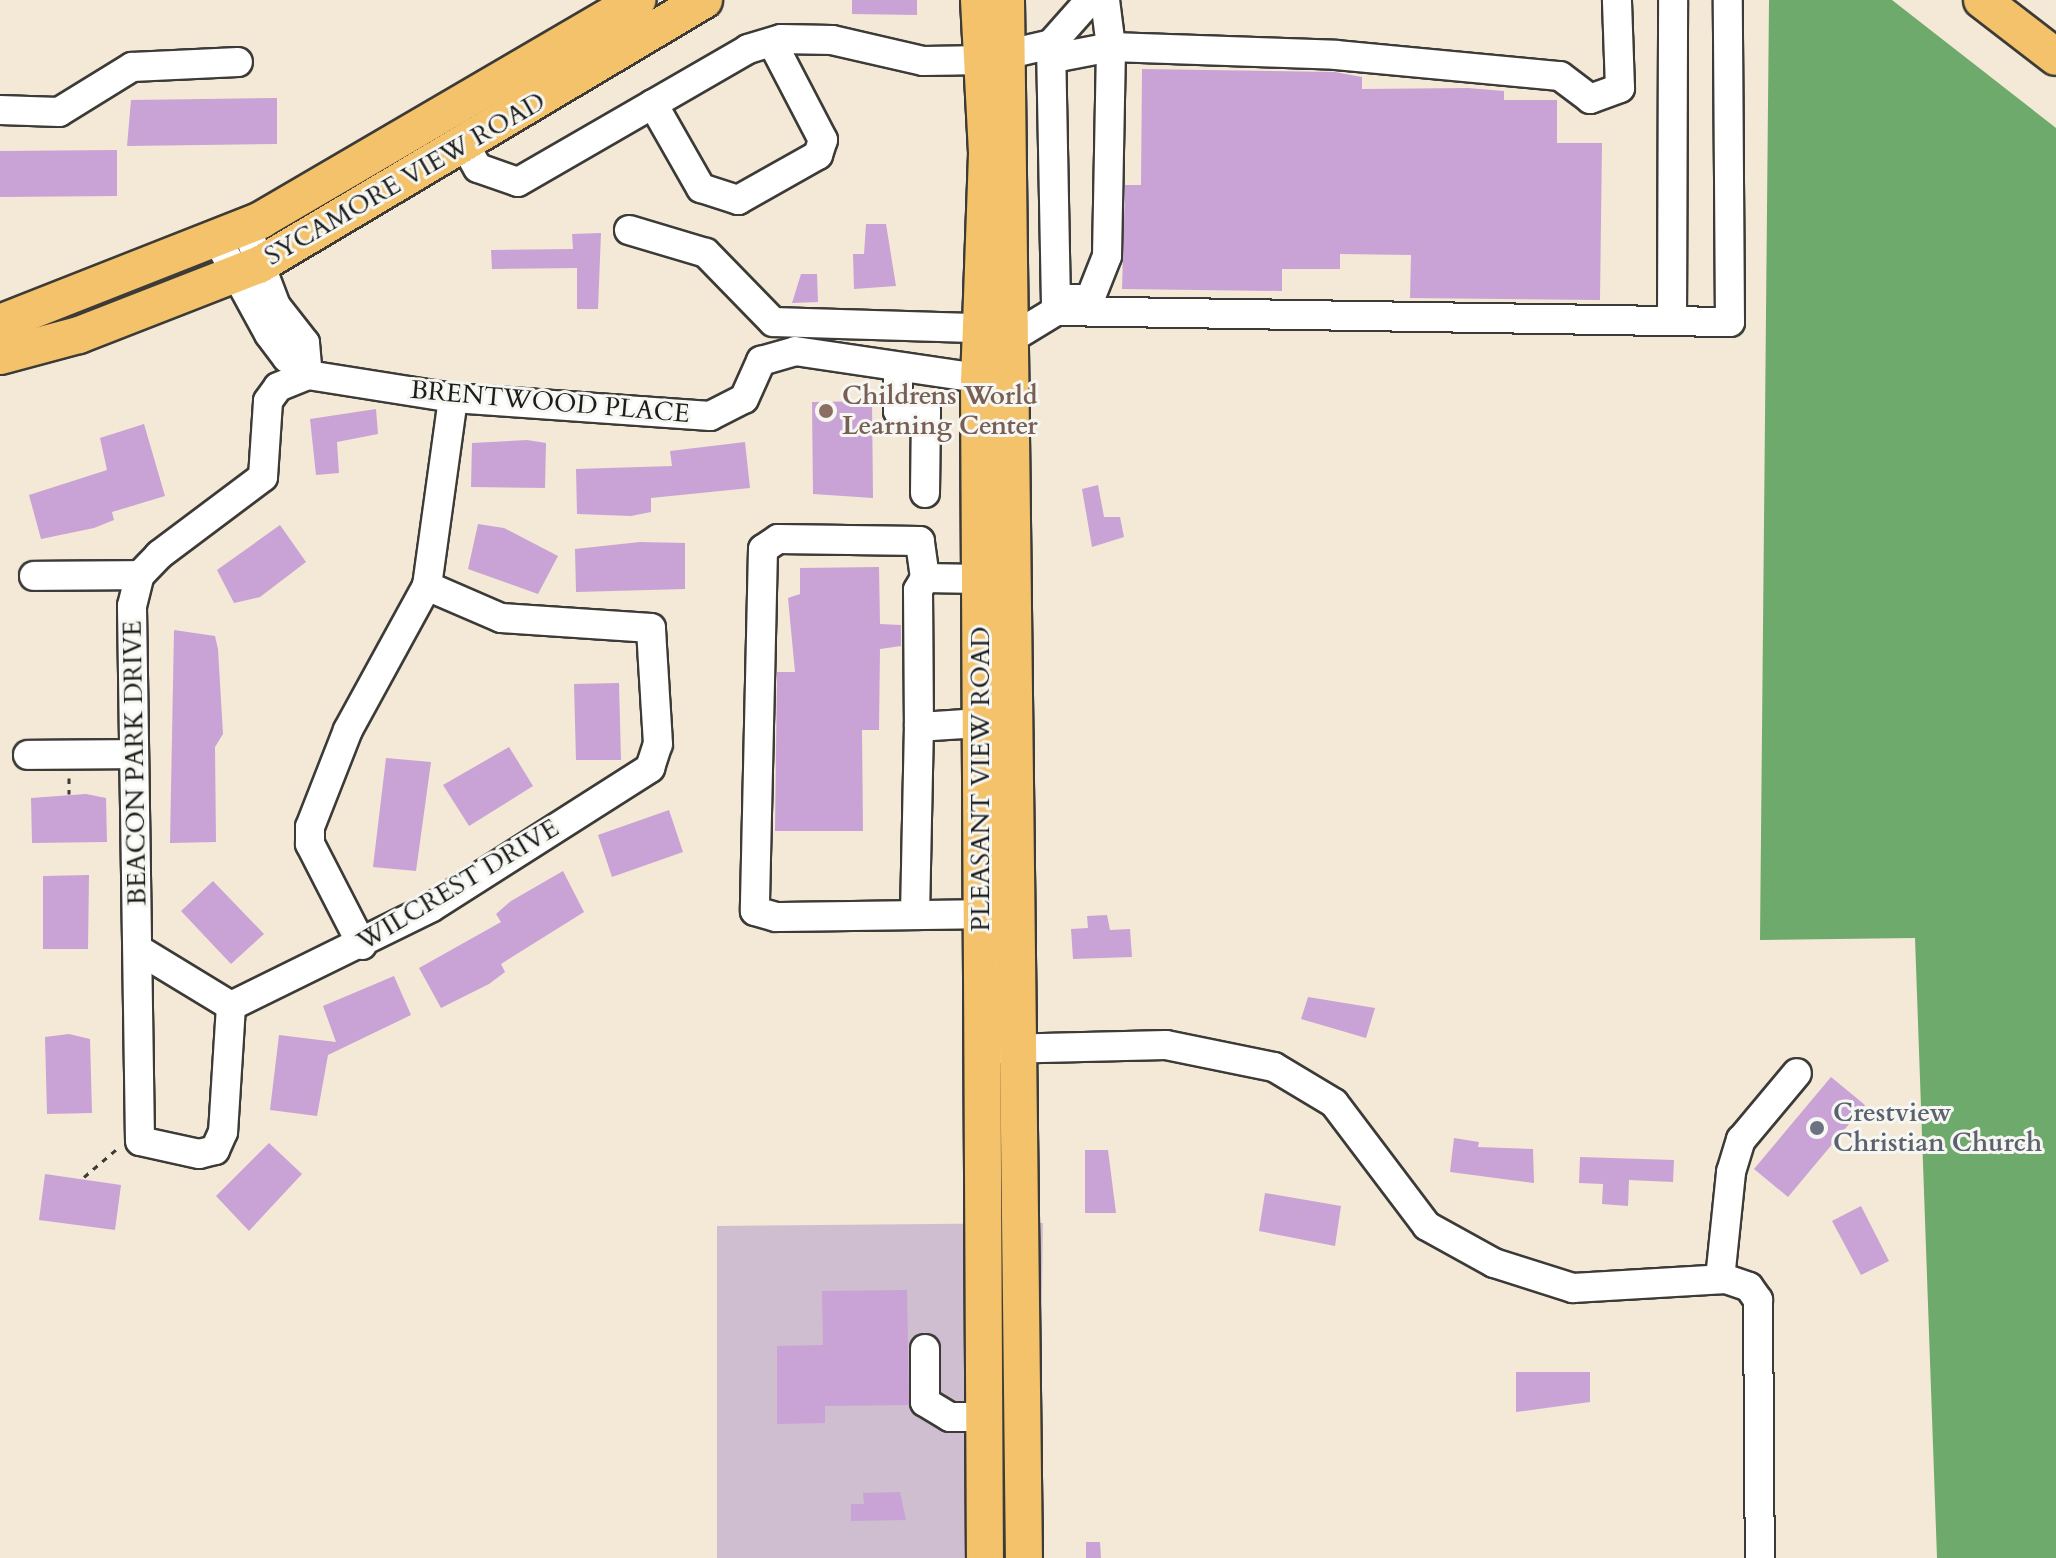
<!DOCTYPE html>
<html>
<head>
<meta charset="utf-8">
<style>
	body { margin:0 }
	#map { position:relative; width:2056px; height:1558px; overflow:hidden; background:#f3e9d6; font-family:Cardo,serif }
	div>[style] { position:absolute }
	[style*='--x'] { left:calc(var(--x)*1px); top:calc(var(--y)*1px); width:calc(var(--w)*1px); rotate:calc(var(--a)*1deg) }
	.industrial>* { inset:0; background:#cebed0 }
	.forest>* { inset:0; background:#6eaa6b }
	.building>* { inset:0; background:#c9a3d5 }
	.path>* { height:3px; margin-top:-1.5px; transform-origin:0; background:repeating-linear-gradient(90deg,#3c3b38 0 6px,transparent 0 12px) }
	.roads { filter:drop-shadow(2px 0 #3c3b38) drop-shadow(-2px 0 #3c3b38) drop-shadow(0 2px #3c3b38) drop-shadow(0 -2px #3c3b38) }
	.minor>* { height:28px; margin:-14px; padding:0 14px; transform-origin:14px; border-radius:14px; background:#fff }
	.major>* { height:36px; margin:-18px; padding:0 18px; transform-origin:18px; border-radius:18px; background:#f3c26a }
	.dots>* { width:22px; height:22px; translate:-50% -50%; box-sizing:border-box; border:4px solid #f6f6f2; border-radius:50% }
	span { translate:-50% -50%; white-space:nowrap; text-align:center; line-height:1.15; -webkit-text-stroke:6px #f6f6f2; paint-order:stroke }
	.street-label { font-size:26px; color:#1c1c1c }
	.education-label { font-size:26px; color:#785e54; font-weight:700 }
	.left { translate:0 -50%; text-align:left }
	.worship-label { font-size:26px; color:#5b616d; font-weight:700 }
</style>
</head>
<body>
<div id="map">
	<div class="industrial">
		<div style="clip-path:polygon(1043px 1223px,1038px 1558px,717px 1558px,717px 1226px)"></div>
	</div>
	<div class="forest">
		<div style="clip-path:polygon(1769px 0,1892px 0,2056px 128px,2056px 1558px,1937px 1558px,1915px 938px,1760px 940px)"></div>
	</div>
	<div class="building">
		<div style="clip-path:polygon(852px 0,917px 0,917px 15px,852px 14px)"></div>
		<div style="clip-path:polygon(1142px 69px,1335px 72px,1362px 77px,1362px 89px,1468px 88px,1504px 91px,1504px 100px,1557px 100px,1557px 143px,1602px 143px,1600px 300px,1410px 298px,1411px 255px,1340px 254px,1340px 269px,1282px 269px,1282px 291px,1122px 289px,1125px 185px,1141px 185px)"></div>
		<div style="clip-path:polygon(277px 98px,277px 144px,127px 146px,131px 100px)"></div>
		<div style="clip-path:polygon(117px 150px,117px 196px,0 197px,0 151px)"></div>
		<div style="clip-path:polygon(866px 224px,886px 224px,896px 286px,854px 289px,853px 254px,864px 254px)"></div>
		<div style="clip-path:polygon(601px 233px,598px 309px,577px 309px,577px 268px,492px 269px,491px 250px,573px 249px,572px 234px)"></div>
		<div style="clip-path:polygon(801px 274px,817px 274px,818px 302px,792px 303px)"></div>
		<div style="clip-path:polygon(872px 401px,873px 498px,813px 494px,812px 402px)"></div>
		<div style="clip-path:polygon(376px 409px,378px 434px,337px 442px,339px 473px,316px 475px,310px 419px)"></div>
		<div style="clip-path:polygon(144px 424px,165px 496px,112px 512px,114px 520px,94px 528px,41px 539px,29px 495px,107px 470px,100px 438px)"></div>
		<div style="clip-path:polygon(527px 440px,546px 443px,545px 488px,471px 487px,472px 443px)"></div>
		<div style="clip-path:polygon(745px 442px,750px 488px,651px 498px,651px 512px,631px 516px,577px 514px,576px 469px,672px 466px,670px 451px)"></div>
		<div style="clip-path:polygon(1098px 485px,1104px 517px,1120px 517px,1124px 537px,1092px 547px,1082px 489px)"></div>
		<div style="clip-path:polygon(478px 524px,504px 528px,558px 556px,538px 594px,468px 569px)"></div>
		<div style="clip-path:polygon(280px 525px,306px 562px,260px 597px,234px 603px,217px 570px)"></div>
		<div style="clip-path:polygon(640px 542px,685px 543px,685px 589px,576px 592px,575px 549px)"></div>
		<div style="clip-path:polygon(879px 567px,880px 624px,901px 625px,901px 646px,880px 649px,879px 730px,862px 730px,863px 831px,775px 831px,777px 672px,795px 672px,788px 598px,800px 594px,800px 568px)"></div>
		<div style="clip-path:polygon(174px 630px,215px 636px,218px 649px,223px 734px,215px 747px,216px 842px,170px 843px)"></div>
		<div style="clip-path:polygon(619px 683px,621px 760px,576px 760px,574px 684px)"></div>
		<div style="clip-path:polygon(509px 747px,533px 786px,469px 826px,443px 785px)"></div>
		<div style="clip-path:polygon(386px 758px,431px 762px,416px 871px,373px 867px)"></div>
		<div style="clip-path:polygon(86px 794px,106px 798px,107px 842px,32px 843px,31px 798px)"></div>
		<div style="clip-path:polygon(669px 810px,683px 852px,612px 877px,598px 835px)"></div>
		<div style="clip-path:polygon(563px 871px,584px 912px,501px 964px,505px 972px,489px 984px,441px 1008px,419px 968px,501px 922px,496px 914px,511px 901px)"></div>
		<div style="clip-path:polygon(89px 875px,88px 949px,43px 949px,43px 876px)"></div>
		<div style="clip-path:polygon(213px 881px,264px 934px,231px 964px,181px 911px)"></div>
		<div style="clip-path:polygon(1107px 915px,1110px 930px,1130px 929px,1132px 957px,1073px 959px,1071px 929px,1088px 928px,1087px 916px)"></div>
		<div style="clip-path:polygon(394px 976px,411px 1015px,328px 1055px,317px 1116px,270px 1110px,279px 1035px,336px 1042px,323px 1006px)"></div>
		<div style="clip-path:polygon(1308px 997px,1375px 1008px,1366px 1038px,1301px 1019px)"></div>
		<div style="clip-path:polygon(69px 1034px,90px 1039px,92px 1113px,47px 1114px,45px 1037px)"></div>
		<div style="clip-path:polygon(1831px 1077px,1865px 1105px,1788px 1197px,1754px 1169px)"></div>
		<div style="clip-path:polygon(1454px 1138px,1479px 1142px,1478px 1147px,1533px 1149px,1534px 1183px,1450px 1172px)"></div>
		<div style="clip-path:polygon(269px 1143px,302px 1174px,249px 1231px,216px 1196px)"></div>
		<div style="clip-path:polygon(1085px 1150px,1108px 1150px,1116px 1213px,1085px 1213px)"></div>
		<div style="clip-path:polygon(1580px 1157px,1674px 1160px,1673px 1182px,1629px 1180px,1628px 1206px,1602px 1204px,1603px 1184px,1579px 1183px)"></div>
		<div style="clip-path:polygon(45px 1174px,121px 1185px,115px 1230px,39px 1220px)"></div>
		<div style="clip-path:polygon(1265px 1193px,1341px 1206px,1335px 1246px,1259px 1231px)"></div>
		<div style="clip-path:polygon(1861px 1206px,1889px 1261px,1861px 1275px,1832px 1221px)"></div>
		<div style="clip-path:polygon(907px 1290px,909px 1405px,825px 1406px,825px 1423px,777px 1424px,777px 1346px,823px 1345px,822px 1291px)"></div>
		<div style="clip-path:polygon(1516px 1372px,1590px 1372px,1590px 1402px,1516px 1412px)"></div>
		<div style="clip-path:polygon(900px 1492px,906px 1520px,851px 1521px,851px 1504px,864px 1504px,863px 1493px)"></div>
		<div style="clip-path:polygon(1086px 1542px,1100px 1542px,1101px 1558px,1086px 1558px)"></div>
	</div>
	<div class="path">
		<div style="--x:69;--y:778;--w:16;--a:90"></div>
		<div style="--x:84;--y:1177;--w:46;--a:-40.6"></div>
	</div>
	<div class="roads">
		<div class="minor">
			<div style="--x:1051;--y:44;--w:267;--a:88.9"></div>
			<div style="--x:1056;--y:311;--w:674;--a:0.94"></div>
			<div style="--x:1730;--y:322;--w:322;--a:-90.4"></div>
			<div style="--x:1054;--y:58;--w:58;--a:-10.9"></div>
			<div style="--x:1111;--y:47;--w:47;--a:-97.3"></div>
			<div style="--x:653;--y:104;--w:97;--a:60.3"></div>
			<div style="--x:701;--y:188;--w:39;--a:18"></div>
			<div style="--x:738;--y:200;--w:92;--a:-29.4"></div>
			<div style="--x:818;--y:155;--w:16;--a:-72"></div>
			<div style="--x:823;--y:140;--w:110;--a:-117.5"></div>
			<div style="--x:0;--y:110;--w:59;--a:1.9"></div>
			<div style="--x:59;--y:112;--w:86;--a:-31.7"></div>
			<div style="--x:132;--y:67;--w:106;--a:-2.7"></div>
			<div style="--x:465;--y:145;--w:26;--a:61"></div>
			<div style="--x:478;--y:168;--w:42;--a:19.3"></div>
			<div style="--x:518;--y:182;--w:266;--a:-30"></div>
			<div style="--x:748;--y:49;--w:34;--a:-17"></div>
			<div style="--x:781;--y:39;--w:51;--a:1.1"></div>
			<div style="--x:832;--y:40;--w:93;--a:13"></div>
			<div style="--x:923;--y:61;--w:60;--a:-1"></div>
			<div style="--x:983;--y:60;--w:70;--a:-13.2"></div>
			<div style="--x:1051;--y:44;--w:59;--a:-48.4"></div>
			<div style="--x:246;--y:227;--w:85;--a:69.2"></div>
			<div style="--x:276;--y:306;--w:47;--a:51.9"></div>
			<div style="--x:305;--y:343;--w:32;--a:85"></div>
			<div style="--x:308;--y:375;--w:147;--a:9"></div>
			<div style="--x:453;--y:398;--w:258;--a:4"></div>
			<div style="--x:710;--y:416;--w:38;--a:-27"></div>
			<div style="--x:744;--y:399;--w:42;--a:-65.9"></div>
			<div style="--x:761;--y:361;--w:35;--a:-16"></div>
			<div style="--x:795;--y:351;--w:206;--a:8.4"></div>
			<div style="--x:629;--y:230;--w:80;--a:16.6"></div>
			<div style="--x:706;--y:253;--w:96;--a:45.8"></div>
			<div style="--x:773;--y:322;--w:208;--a:1.7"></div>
			<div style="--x:217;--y:239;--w:108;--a:61.3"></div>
			<div style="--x:269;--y:334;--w:30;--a:53"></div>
			<div style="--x:287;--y:358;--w:16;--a:7"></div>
			<div style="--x:1059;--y:299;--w:31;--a:0"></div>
			<div style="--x:1090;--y:299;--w:46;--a:-68.4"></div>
			<div style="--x:1107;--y:256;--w:209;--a:-88.9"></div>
			<div style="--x:1111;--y:47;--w:225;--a:2"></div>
			<div style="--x:1336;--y:55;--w:225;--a:5.4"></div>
			<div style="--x:1560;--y:76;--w:38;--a:37"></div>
			<div style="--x:1590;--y:99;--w:32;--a:-20"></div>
			<div style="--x:1620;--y:88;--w:88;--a:-92"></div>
			<div style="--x:1672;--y:321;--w:321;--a:-89.8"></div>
			<div style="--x:1015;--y:336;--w:48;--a:-31.4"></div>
			<div style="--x:898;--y:368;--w:43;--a:90"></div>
			<div style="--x:898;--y:411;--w:28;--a:0"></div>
			<div style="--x:926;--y:411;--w:82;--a:90.7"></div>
			<div style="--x:34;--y:576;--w:106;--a:-0.5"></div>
			<div style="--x:925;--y:578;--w:14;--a:120"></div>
			<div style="--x:918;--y:590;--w:137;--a:89.6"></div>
			<div style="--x:919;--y:727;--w:62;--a:-3.7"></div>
			<div style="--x:980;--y:579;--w:55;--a:-179"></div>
			<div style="--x:925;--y:578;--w:37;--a:-98"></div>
			<div style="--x:920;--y:541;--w:142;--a:-179.2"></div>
			<div style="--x:778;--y:539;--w:18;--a:146"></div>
			<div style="--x:763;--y:549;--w:362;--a:91.3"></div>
			<div style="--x:755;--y:911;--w:22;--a:16"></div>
			<div style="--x:776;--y:917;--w:206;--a:-0.8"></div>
			<div style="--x:28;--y:755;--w:105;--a:-0.5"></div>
			<div style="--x:915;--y:915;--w:188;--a:-88.8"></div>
			<div style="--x:362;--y:945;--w:114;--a:-117.2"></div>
			<div style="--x:310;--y:844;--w:17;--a:-90"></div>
			<div style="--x:310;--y:827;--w:104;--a:-68.6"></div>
			<div style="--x:348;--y:730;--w:164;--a:-61.3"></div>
			<div style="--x:427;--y:586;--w:190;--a:-82.1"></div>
			<div style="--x:139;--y:950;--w:108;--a:31.3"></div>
			<div style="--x:231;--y:1006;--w:224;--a:-26.2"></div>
			<div style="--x:432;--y:907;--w:259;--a:-32.5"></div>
			<div style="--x:650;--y:768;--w:25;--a:-72"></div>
			<div style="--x:658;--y:744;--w:116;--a:-93.5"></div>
			<div style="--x:651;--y:628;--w:150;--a:-176.2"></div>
			<div style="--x:501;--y:618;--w:81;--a:-156.6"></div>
			<div style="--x:231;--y:1006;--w:126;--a:93.6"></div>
			<div style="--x:223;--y:1132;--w:20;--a:114"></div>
			<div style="--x:215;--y:1150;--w:16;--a:166"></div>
			<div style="--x:199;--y:1154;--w:60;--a:-167.6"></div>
			<div style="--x:140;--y:1141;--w:535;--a:-90.86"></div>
			<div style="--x:132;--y:606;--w:32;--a:-76"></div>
			<div style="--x:140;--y:575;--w:28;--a:-46"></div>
			<div style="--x:159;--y:555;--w:130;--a:-36.9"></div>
			<div style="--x:263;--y:477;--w:76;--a:-86.2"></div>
			<div style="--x:268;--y:401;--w:17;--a:-54"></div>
			<div style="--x:278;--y:387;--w:32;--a:-22"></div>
			<div style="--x:1001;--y:1049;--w:165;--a:-1.4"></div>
			<div style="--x:1166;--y:1045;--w:110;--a:11.5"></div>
			<div style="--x:1274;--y:1067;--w:70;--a:31"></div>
			<div style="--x:1334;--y:1103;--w:154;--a:52.9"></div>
			<div style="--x:1427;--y:1226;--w:77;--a:28.9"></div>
			<div style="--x:1494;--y:1263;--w:83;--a:17.6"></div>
			<div style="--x:1573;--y:1288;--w:153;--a:-3.4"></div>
			<div style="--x:1726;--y:1279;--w:24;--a:19"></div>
			<div style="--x:1749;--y:1287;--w:16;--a:55"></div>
			<div style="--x:1758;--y:1300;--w:258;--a:89.6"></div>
			<div style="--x:1720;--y:1279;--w:108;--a:-84.1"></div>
			<div style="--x:1731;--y:1172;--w:34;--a:-73"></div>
			<div style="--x:1741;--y:1140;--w:87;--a:-50.1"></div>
			<div style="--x:925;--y:1349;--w:53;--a:90"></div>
			<div style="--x:925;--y:1402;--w:29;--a:31"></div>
			<div style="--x:950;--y:1417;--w:34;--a:0"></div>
		</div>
		<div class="major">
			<div style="--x:979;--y:0;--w:154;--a:87"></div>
			<div style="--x:987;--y:154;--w:228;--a:92"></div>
			<div style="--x:979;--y:382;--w:1176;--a:89.71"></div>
			<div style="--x:1006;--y:0;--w:1558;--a:89.34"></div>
			<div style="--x:1982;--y:0;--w:93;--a:37.6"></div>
			<div style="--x:0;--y:323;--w:281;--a:-21.5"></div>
			<div style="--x:261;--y:220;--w:436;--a:-30.3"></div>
			<div style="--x:0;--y:356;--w:82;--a:-14.9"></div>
			<div style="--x:79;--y:335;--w:193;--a:-21.3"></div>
			<div style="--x:259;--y:265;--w:518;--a:-30.77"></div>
		</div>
	</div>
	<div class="dots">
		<div style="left:826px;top:411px;background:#8d6e63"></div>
		<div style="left:1817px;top:1128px;background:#6b7280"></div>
	</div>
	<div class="street-label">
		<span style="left:405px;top:179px;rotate:-30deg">SYCAMORE VIEW ROAD</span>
		<span style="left:550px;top:402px;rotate:5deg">BRENTWOOD PLACE</span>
		<span style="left:135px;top:763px;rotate:-91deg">BEACON PARK DRIVE</span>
		<span style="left:981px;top:779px;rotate:-90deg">PLEASANT VIEW ROAD</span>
		<span style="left:458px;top:885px;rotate:-31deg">WILCREST DRIVE</span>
	</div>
	<div class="education-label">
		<span class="left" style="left:842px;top:411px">Childrens World<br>Learning Center</span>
	</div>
	<div class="worship-label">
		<span class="left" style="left:1833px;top:1128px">Crestview<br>Christian Church</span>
	</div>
</div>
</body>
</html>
